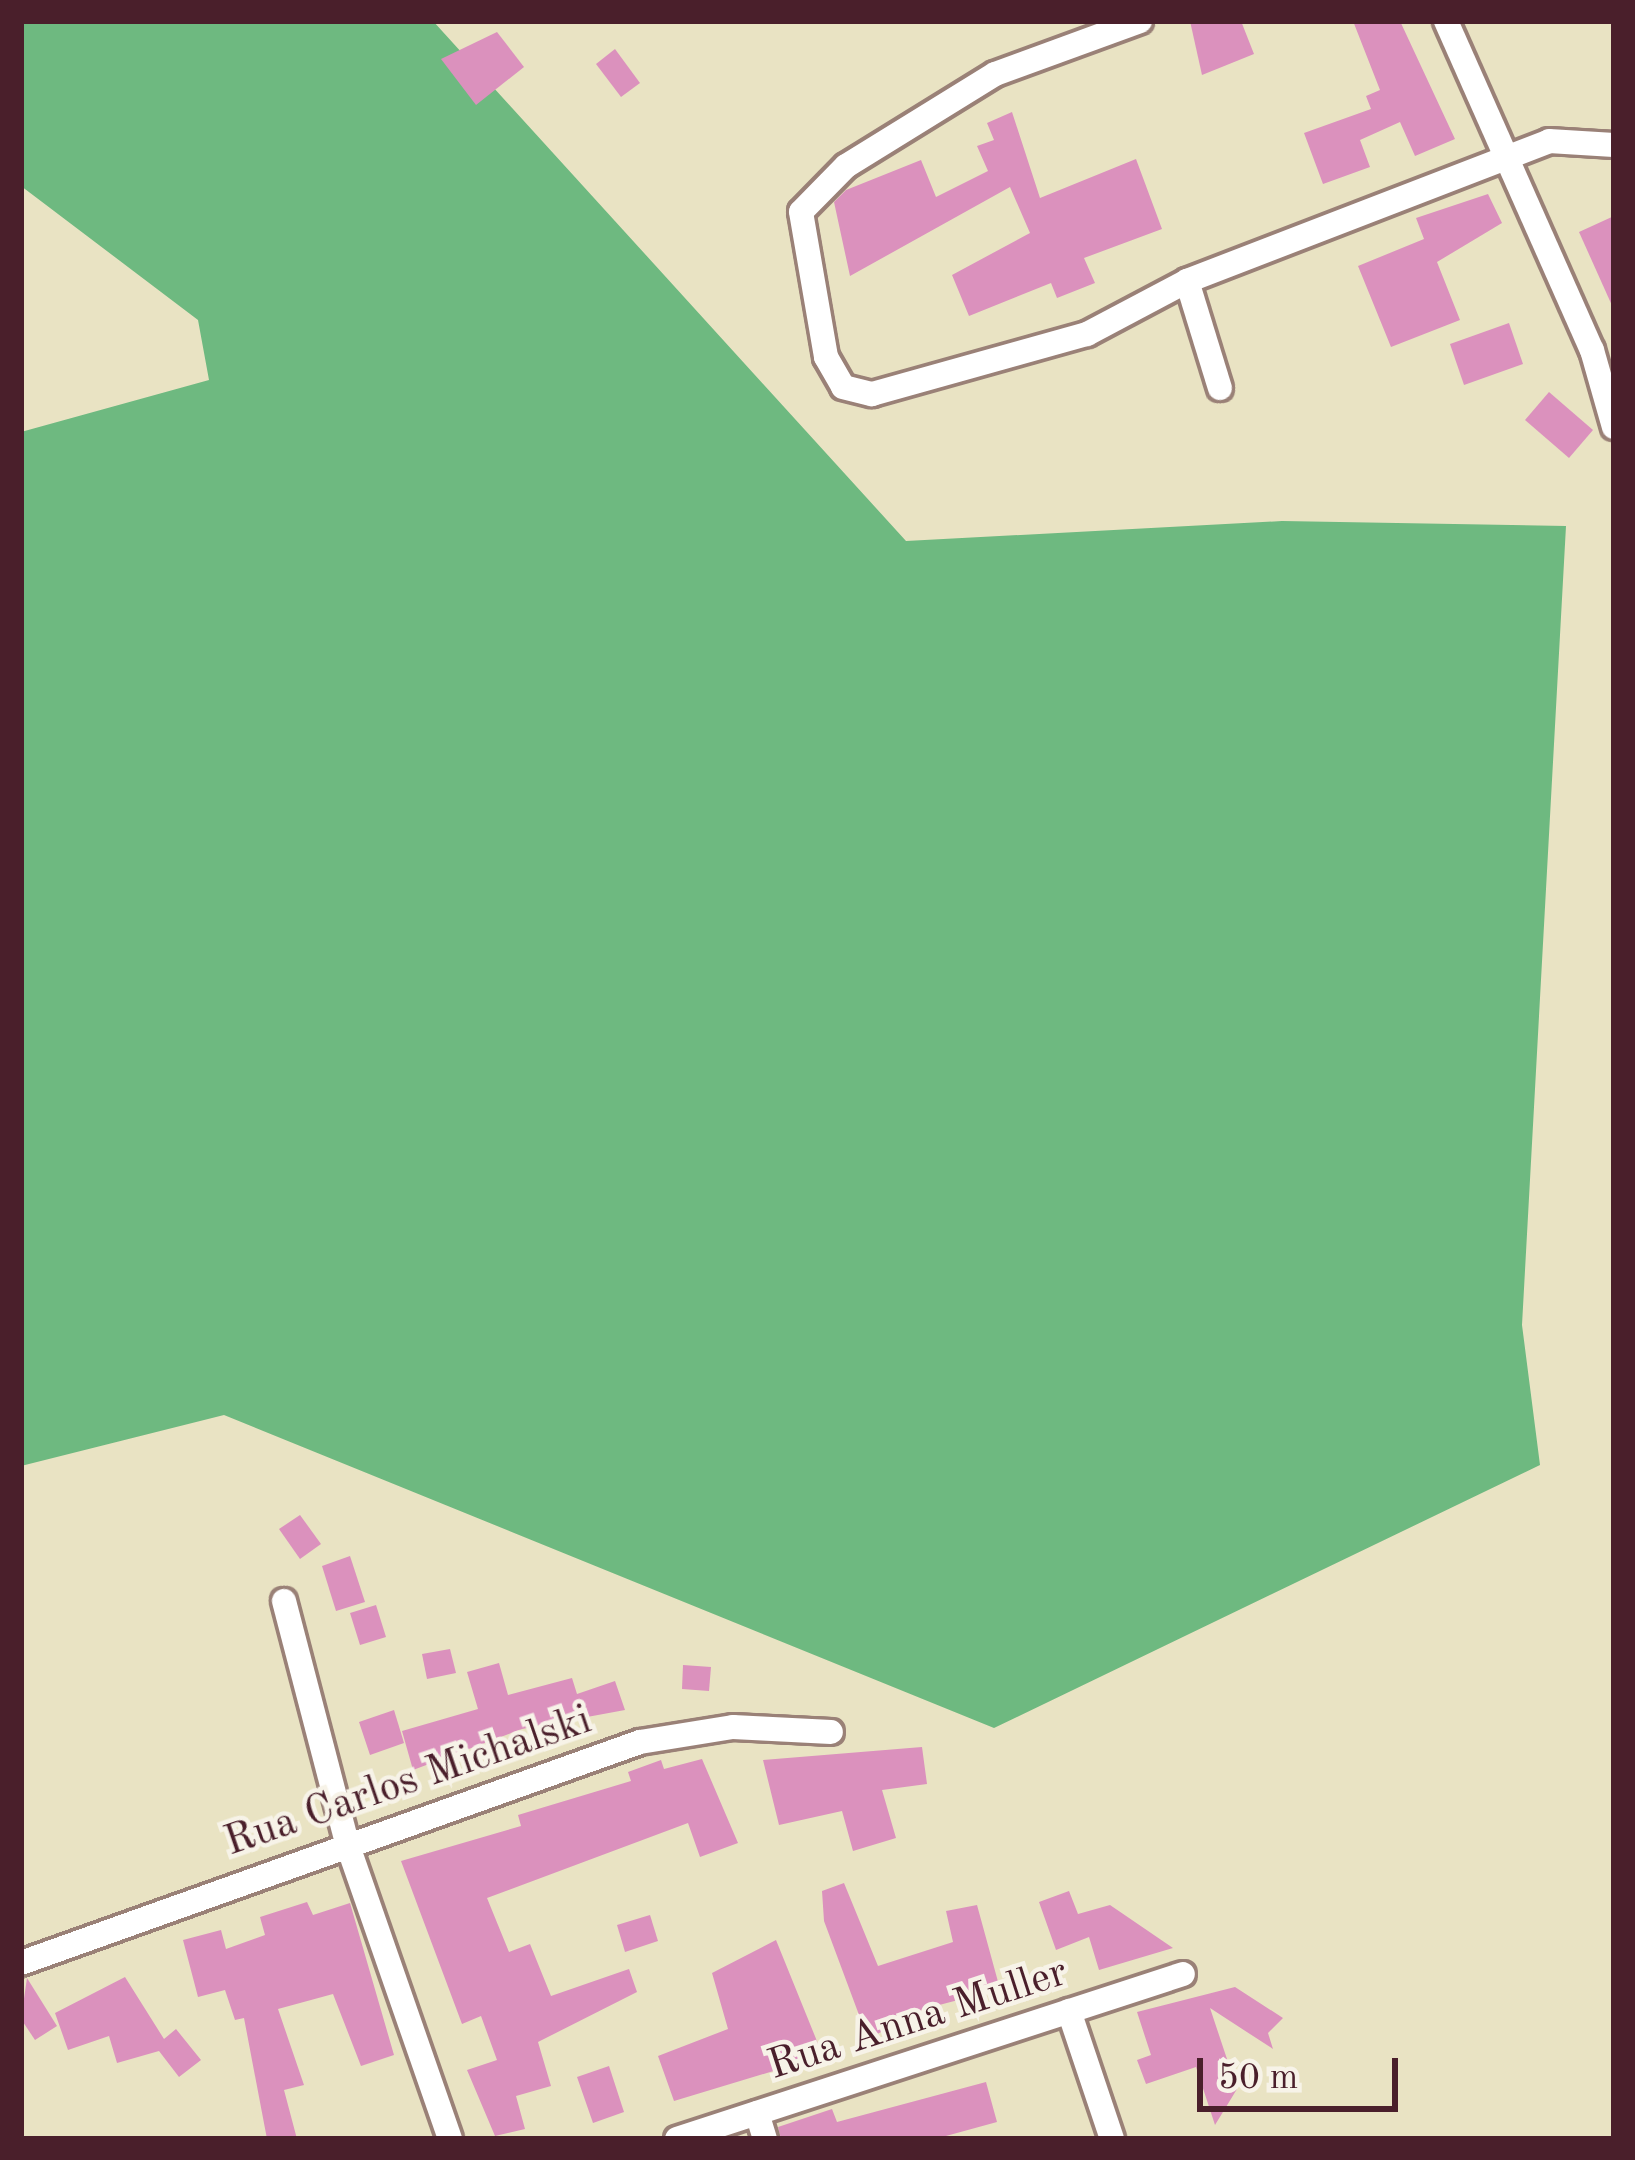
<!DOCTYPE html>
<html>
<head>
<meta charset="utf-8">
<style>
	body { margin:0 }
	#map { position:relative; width:1635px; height:2160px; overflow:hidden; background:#e9e3c3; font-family:"Old Standard TT",serif }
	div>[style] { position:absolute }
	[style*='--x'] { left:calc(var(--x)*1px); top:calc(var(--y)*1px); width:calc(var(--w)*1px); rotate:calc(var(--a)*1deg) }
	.forest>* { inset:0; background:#6eb980 }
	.building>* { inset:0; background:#db91bd }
	.roads { filter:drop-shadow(3px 0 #9a8177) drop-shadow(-3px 0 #9a8177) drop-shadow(0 3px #9a8177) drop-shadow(0 -3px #9a8177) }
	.street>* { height:24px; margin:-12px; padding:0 12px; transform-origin:12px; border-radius:12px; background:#fff }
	span { translate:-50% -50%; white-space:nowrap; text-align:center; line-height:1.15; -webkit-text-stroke:9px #f7f3e8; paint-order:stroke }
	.street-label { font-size:42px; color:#4a1f2b }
	.frame { position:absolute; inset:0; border:24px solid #4a1f2b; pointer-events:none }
	.scale { position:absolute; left:1197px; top:2058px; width:201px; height:54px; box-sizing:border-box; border:6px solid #4a1f2b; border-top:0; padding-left:15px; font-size:36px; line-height:42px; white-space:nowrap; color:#4a1f2b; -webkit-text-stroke:9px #f7f3e8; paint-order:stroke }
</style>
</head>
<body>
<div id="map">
	<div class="forest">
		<div style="clip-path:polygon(21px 21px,433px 21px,906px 541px,1282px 521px,1566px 526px,1522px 1325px,1540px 1465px,994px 1728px,224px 1415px,21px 1466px,21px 432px,209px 380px,198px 320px,21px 186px)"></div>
	</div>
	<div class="building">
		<div style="clip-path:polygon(1190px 21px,1241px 21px,1254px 54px,1202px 75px)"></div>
		<div style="clip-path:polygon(1353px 21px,1400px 21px,1455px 139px,1415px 156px,1400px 122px,1360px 140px,1370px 167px,1323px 184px,1304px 133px,1371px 109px,1366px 96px,1380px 90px)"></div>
		<div style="clip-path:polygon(497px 32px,524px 67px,476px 105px,441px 59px)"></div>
		<div style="clip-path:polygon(615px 49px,640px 83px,621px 97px,596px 64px)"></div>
		<div style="clip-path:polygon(1012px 112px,1040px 198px,1136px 159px,1162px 229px,1084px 258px,1095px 283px,1057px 298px,1051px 283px,969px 316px,952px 275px,1030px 233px,1010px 187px,850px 276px,834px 202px,846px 190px,921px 160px,936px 197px,988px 171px,977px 146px,994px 140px,987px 123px)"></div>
		<div style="clip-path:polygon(1488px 194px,1502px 223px,1437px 262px,1460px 320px,1391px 347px,1358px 266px,1424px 239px,1416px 218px)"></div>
		<div style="clip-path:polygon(1614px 216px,1614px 310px,1579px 232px)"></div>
		<div style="clip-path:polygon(1509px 323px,1523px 364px,1464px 385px,1450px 344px)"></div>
		<div style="clip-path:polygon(1549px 392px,1593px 430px,1569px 458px,1525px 420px)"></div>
		<div style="clip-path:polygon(300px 1515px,321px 1544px,300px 1559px,279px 1529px)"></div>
		<div style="clip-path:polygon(350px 1556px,365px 1602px,336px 1611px,322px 1566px)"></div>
		<div style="clip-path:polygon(376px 1605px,386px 1637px,360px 1645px,350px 1613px)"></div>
		<div style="clip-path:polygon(450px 1649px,456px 1673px,427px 1679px,422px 1654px)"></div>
		<div style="clip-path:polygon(499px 1663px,508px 1695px,572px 1678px,577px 1694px,615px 1681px,625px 1710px,522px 1729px,413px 1770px,402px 1731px,478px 1709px,467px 1672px)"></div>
		<div style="clip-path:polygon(683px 1665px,711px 1667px,709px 1691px,682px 1689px)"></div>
		<div style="clip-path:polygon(394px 1710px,404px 1743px,370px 1755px,359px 1722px)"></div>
		<div style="clip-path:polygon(922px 1747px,927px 1784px,882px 1790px,896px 1838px,853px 1851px,842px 1811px,779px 1825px,763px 1760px)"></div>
		<div style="clip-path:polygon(702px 1759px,738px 1843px,700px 1857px,688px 1823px,487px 1898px,509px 1952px,530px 1944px,551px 1996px,629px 1969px,637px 1992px,538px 2042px,551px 2086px,516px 2096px,525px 2129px,495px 2136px,467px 2070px,497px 2060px,481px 2016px,462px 2024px,401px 1861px,521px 1826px,518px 1815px,631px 1781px,628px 1772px,661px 1760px,664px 1769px)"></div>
		<div style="clip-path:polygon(844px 1883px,878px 1966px,953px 1942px,946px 1911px,977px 1905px,1000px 1989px,924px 2009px,868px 2039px,824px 1921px,822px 1891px)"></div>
		<div style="clip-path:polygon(1069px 1891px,1078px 1914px,1110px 1905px,1173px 1948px,1099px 1970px,1089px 1937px,1056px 1950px,1039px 1902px)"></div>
		<div style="clip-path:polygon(307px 1902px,313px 1915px,350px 1903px,394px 2055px,361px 2066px,333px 1994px,278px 2009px,304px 2085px,284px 2090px,297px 2139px,267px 2139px,244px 2018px,235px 2020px,225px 1990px,198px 1997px,183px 1940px,221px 1930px,226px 1949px,265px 1935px,260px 1917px)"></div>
		<div style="clip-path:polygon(650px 1915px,658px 1941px,625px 1952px,617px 1925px)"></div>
		<div style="clip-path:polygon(776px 1940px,823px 2056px,674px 2101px,658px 2056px,728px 2029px,712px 1973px)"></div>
		<div style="clip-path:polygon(125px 1977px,164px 2039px,176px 2029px,201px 2060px,179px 2077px,159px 2051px,117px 2063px,109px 2036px,68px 2050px,55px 2013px)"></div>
		<div style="clip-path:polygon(27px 1978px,57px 2026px,35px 2040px,21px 2019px)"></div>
		<div style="clip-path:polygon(1235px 1987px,1283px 2018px,1268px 2033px,1273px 2049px,1210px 2008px,1237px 2089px,1215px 2125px,1196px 2067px,1146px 2084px,1137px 2060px,1151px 2055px,1137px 2012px)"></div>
		<div style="clip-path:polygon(609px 2066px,624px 2112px,593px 2123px,577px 2077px)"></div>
		<div style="clip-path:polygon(986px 2082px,997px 2122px,935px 2139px,781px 2139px,778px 2127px,832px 2109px,837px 2122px)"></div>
	</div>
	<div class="roads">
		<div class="street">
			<div style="--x:1140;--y:21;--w:154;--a:159.9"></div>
			<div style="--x:995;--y:74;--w:175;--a:148.3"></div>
			<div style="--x:846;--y:166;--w:64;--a:134.4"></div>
			<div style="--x:801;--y:212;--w:147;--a:80.2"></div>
			<div style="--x:826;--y:357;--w:34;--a:60"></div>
			<div style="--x:843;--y:387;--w:30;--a:14"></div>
			<div style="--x:872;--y:394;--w:223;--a:-15.6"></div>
			<div style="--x:1087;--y:334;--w:113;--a:-27.9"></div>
			<div style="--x:1187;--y:281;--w:388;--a:-21.1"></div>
			<div style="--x:1549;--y:141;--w:65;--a:3.5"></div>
			<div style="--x:1446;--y:21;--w:360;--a:66.1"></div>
			<div style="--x:1592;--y:350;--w:80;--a:74.1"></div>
			<div style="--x:1187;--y:281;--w:112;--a:72.9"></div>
			<div style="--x:284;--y:1601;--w:250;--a:75.4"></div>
			<div style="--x:347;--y:1843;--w:313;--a:70.8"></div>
			<div style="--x:21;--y:1963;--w:657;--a:-19.65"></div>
			<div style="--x:640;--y:1742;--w:94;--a:-9.2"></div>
			<div style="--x:733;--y:1727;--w:98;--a:2.9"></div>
			<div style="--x:1069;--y:2011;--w:135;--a:71.4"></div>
			<div style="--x:757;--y:2113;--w:27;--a:73"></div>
			<div style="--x:677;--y:2139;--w:532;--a:-18.06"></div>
		</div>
	</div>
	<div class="street-label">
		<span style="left:408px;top:1782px;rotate:-19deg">Rua Carlos Michalski</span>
		<span style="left:918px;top:2020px;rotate:-18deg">Rua Anna Muller</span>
	</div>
	<div class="frame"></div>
	<div class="scale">50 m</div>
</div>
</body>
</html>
